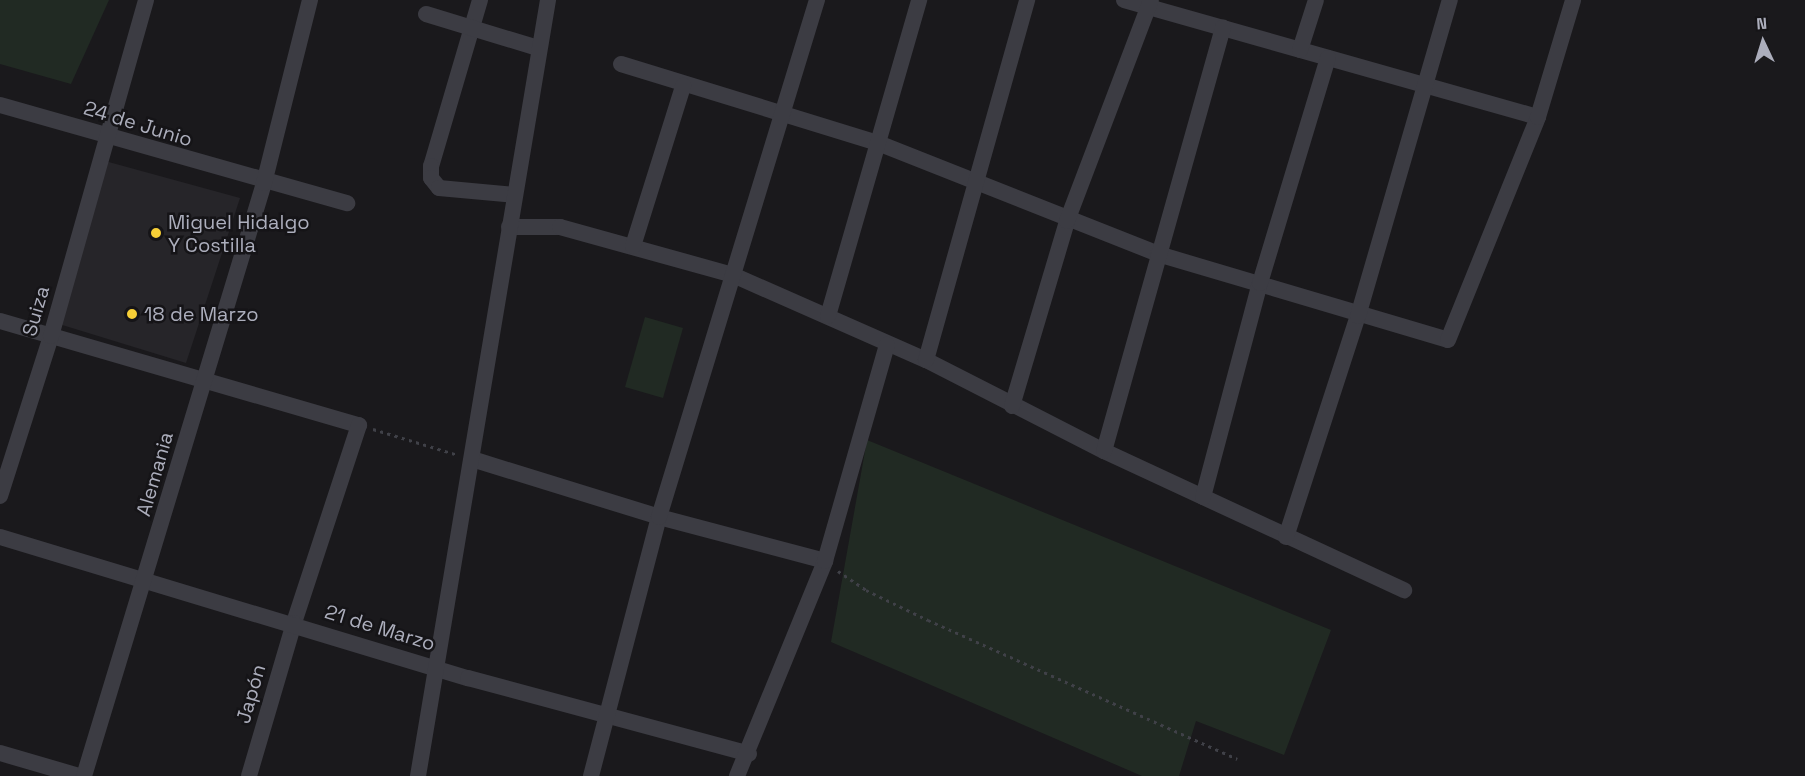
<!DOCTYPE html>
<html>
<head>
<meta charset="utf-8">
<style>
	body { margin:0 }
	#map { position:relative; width:1805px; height:776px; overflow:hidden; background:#1a191c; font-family:"Space Grotesk",sans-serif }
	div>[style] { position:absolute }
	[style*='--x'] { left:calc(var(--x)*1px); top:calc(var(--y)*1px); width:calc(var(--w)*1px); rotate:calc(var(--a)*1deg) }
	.built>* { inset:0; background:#262529 }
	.green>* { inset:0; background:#212a23 }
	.path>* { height:3px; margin-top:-1.5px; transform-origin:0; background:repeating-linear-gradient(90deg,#404148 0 3px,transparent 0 7.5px) }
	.minor>* { height:16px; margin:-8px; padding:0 8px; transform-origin:8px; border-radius:8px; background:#3c3c43 }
	.dots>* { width:16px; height:16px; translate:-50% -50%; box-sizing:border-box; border:3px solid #151417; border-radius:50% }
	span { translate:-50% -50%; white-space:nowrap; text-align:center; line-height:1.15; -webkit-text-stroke:5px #151417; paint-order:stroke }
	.street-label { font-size:20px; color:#acaebc }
	.poi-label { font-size:20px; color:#acaebc }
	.left { translate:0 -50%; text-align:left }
	.north { position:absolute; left:1733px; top:12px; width:60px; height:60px; -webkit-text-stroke:4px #151417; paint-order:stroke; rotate:356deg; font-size:16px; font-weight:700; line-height:24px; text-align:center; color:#acaebc }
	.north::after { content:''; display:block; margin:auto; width:21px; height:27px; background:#acaebc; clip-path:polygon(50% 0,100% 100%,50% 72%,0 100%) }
</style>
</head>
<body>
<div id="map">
	<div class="built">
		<div style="clip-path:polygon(105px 161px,240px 198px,186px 363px,59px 324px)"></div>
	</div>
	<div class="green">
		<div style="clip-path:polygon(0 0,109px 0,71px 84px,0 64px)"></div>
		<div style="clip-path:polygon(645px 317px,683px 328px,663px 398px,625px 387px)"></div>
		<div style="clip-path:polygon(867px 440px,1331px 630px,1284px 755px,1196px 721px,1179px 776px,1142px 776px,831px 642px)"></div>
	</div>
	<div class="path">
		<div style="--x:373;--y:429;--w:86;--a:17"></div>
		<div style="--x:838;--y:571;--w:34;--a:34"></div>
		<div style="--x:866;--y:590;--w:69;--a:25.8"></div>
		<div style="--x:928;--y:620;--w:339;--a:24.2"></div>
	</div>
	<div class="minor">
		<div style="--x:480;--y:0;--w:173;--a:106.4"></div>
		<div style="--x:431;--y:166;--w:12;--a:90"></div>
		<div style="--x:431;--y:178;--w:13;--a:51"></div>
		<div style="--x:439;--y:188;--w:76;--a:5.3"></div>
		<div style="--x:1124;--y:0;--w:430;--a:15.8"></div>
		<div style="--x:426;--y:14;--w:117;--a:16.9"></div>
		<div style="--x:1300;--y:50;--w:52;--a:-72.3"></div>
		<div style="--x:621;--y:64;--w:269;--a:17.1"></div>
		<div style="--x:878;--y:143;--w:301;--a:21.6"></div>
		<div style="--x:1158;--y:254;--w:302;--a:16.5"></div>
		<div style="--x:1448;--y:340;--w:240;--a:-68"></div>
		<div style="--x:1538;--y:117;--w:122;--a:-73.3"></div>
		<div style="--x:0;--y:105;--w:361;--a:15.8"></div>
		<div style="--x:509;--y:227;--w:51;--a:0"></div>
		<div style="--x:560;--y:227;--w:180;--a:15.5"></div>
		<div style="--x:733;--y:275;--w:211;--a:23.8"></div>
		<div style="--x:926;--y:360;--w:200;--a:27.1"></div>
		<div style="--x:1104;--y:451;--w:331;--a:24.9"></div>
		<div style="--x:633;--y:246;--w:168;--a:-72.6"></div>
		<div style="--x:828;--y:316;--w:329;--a:-73.9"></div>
		<div style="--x:0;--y:321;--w:374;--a:16.2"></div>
		<div style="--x:359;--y:425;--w:208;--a:108.2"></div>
		<div style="--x:294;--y:623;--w:159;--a:106.4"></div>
		<div style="--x:926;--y:360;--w:374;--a:-74.3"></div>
		<div style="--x:1012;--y:406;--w:193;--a:-73.4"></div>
		<div style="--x:1067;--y:221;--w:236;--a:-69.2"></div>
		<div style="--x:1104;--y:451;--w:440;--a:-74.3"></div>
		<div style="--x:472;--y:459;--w:196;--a:17.2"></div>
		<div style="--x:659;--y:517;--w:172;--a:14.8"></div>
		<div style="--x:0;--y:496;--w:168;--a:-72.3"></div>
		<div style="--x:51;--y:336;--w:349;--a:-74.2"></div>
		<div style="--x:1203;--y:497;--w:221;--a:-75.1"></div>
		<div style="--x:1260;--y:283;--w:235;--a:-73.2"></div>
		<div style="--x:0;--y:537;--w:489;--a:16.8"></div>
		<div style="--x:468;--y:678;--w:291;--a:15.1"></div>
		<div style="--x:1286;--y:537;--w:232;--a:-72"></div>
		<div style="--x:1358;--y:316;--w:329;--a:-73.8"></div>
		<div style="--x:0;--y:753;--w:82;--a:16.2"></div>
		<div style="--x:84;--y:776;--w:620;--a:-73.11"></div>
		<div style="--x:264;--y:183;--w:189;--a:-75.9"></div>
		<div style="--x:418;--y:776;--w:787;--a:-80.49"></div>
		<div style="--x:591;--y:776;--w:268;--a:-75.3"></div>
		<div style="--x:659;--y:517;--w:541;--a:-73.01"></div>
		<div style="--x:737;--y:776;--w:232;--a:-67.7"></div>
		<div style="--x:825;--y:561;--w:225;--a:-74"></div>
	</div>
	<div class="dots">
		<div style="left:156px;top:233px;background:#f7cf37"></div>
		<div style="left:132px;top:314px;background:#f7cf37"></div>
	</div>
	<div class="street-label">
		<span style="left:138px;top:124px;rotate:17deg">24 de Junio</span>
		<span style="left:36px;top:311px;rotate:-74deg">Suiza</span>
		<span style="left:155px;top:474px;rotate:-74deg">Alemania</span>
		<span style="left:380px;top:628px;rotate:17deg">21 de Marzo</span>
		<span style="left:251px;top:694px;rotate:-74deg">Japón</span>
	</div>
	<div class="poi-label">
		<span class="left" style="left:168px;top:234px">Miguel Hidalgo<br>Y Costilla</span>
		<span class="left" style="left:144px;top:314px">18 de Marzo</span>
	</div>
	<div class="north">N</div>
</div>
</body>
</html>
